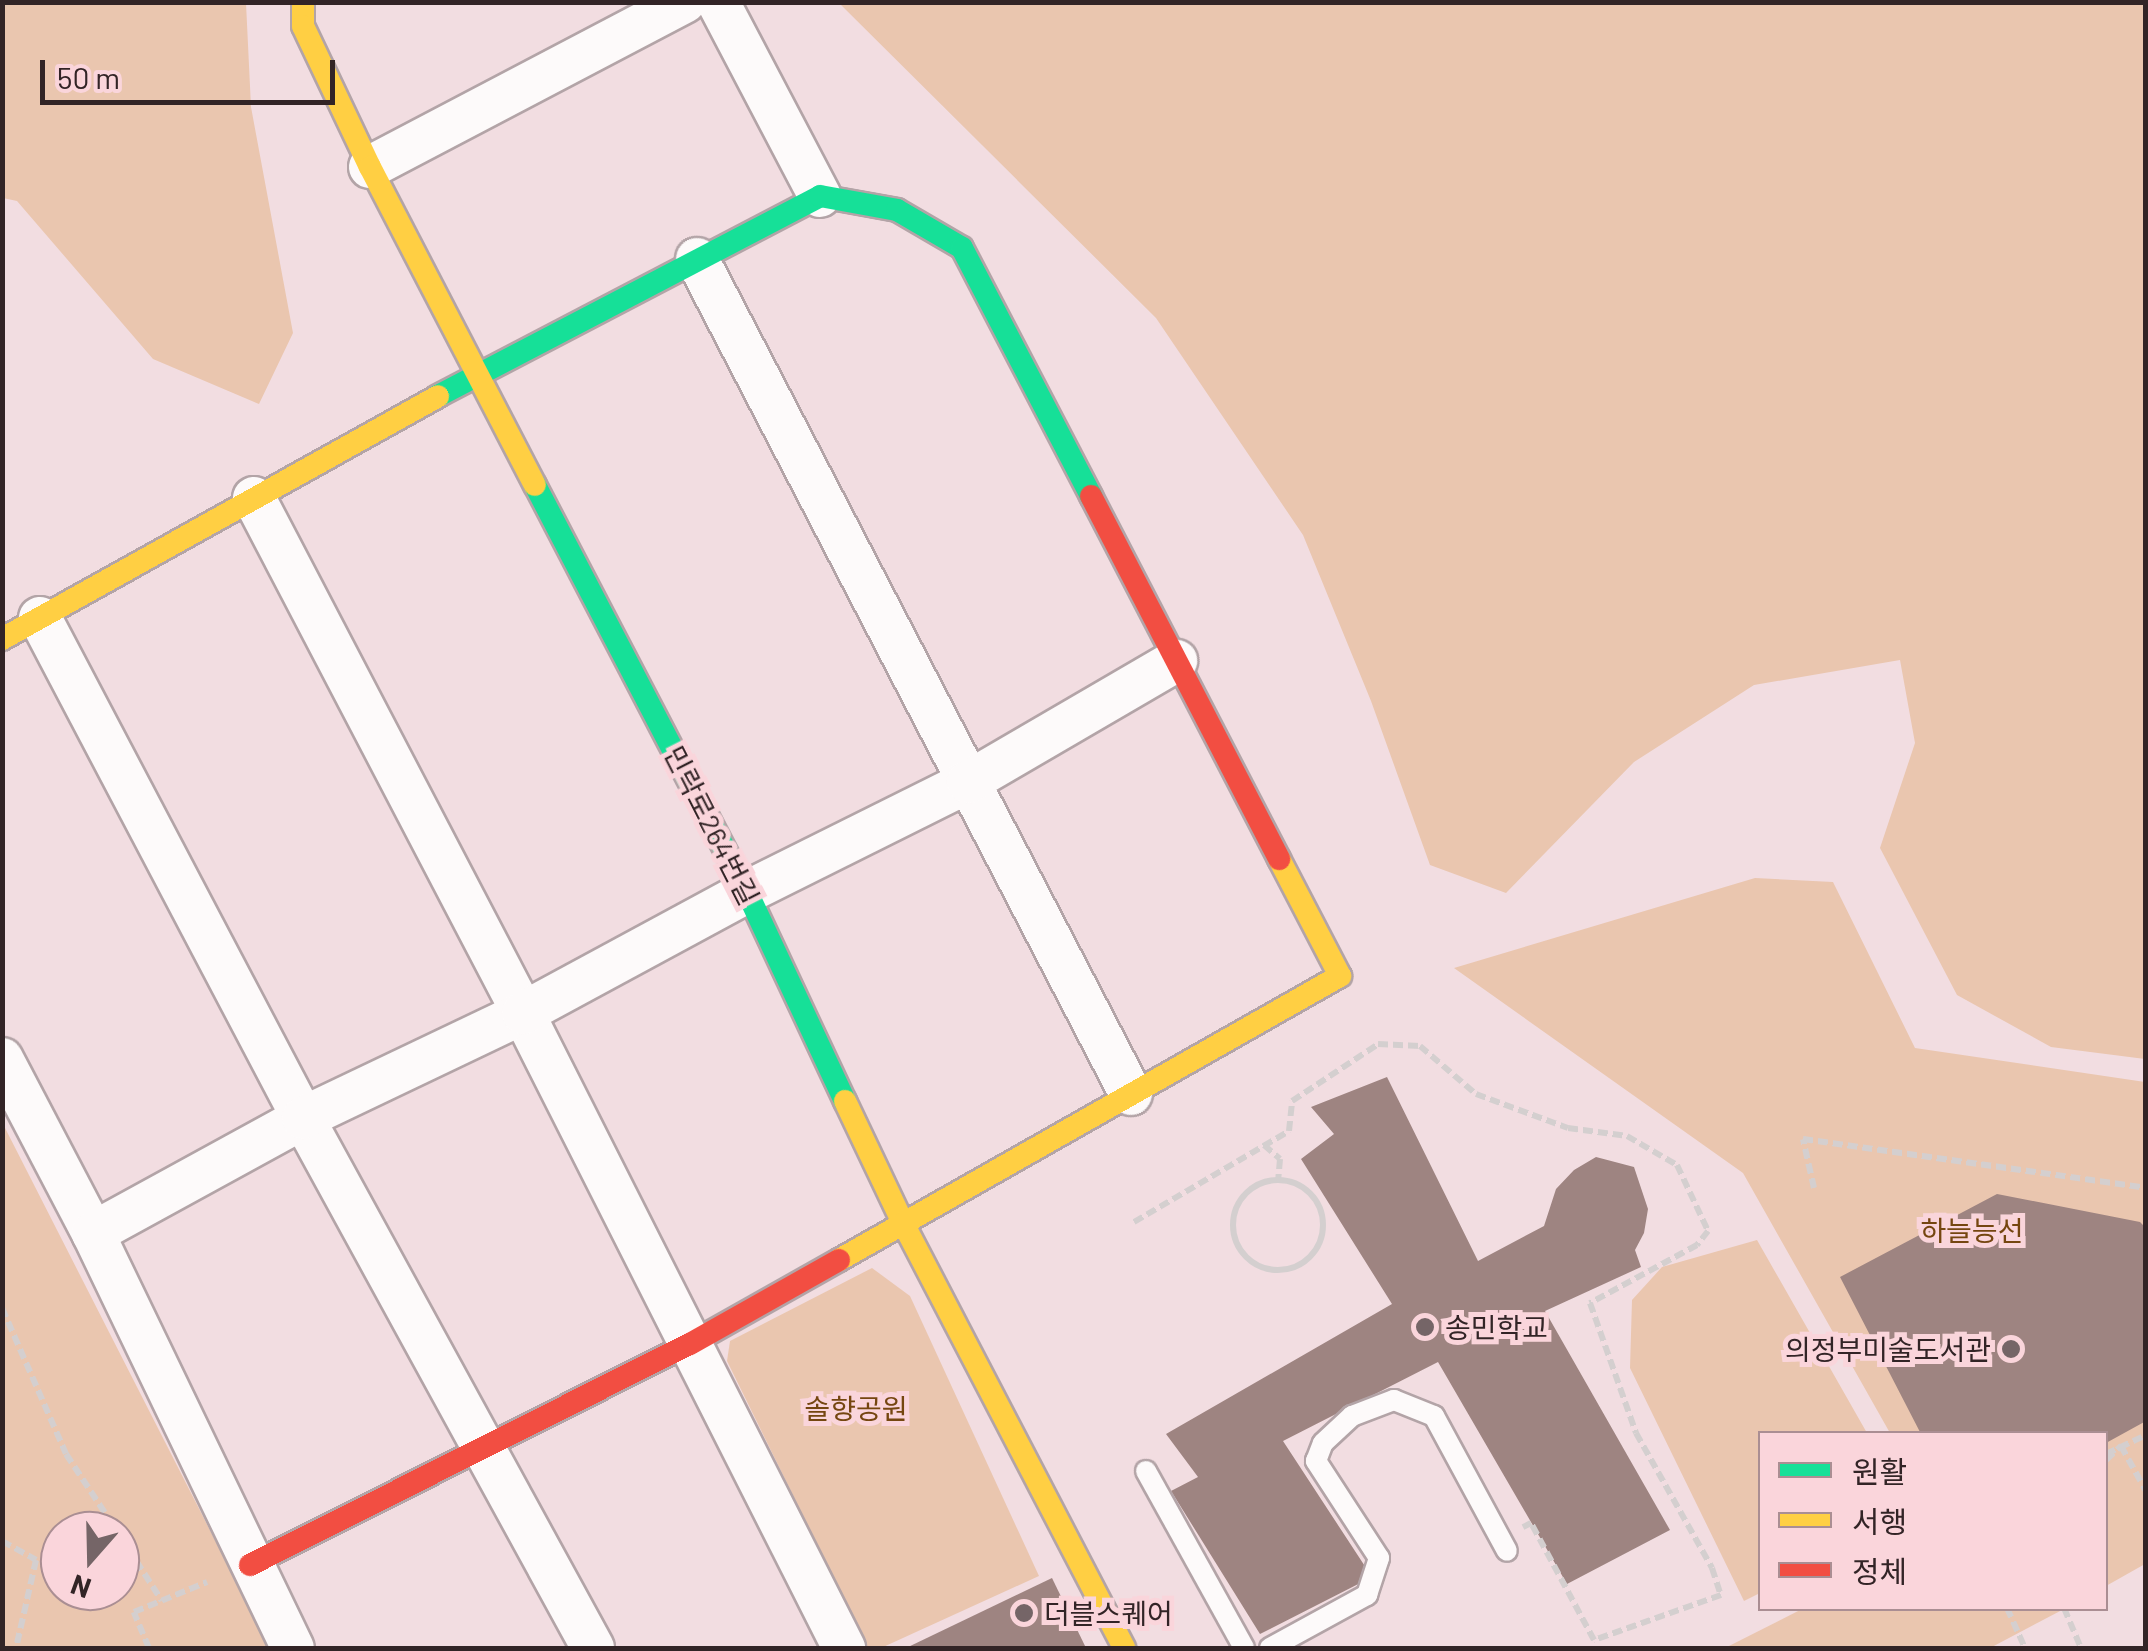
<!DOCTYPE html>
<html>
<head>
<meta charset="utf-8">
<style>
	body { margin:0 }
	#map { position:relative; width:2148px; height:1651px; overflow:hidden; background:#f2dde1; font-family:Barlow,"Noto Sans KR",sans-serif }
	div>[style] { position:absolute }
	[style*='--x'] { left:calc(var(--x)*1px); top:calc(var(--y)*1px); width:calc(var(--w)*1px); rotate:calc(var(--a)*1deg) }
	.green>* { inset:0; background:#eac6af }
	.building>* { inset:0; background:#9e8481 }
	.path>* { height:6px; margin-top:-3px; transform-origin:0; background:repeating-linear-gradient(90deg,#d4cfcf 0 10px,transparent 0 15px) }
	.path>.ring { margin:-3px; padding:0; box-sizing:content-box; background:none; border:6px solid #d4cfcf; border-radius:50% }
	.roads { filter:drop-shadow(2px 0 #b3a4a7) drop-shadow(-2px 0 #b3a4a7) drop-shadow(0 2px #b3a4a7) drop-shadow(0 -2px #b3a4a7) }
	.lane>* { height:20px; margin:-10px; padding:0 10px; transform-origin:10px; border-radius:10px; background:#fdfafa }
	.street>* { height:42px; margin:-21px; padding:0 21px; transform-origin:21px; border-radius:21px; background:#fdfafa }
	.fast>* { height:22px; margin:-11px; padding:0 11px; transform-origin:11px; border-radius:11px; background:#16e098 }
	.slow>* { height:22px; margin:-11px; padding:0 11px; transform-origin:11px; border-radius:11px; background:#ffcf43 }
	.jam>* { height:22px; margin:-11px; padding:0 11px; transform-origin:11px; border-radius:11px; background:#f24e42 }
	.dots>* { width:28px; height:28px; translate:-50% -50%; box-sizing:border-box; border:5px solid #fad5db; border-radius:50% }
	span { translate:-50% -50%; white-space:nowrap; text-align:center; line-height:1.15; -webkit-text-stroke:10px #fad5db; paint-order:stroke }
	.street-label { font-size:28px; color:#322426 }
	.park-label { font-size:28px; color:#754610 }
	.poi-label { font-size:28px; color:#322426 }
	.left { translate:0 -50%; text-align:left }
	.right { translate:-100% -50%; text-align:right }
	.frame { position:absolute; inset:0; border:5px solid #322426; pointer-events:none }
	.legend { position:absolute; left:1758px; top:1431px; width:350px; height:180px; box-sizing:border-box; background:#fad5db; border:2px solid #aa8e93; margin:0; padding:12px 18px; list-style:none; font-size:30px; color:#322426 }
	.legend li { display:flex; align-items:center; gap:20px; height:50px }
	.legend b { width:50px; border:2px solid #aa8e93 }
	.north { position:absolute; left:40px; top:1511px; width:100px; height:100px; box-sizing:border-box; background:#fad5db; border:2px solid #aa8e93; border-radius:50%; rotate:200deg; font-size:28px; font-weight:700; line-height:40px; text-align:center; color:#322426 }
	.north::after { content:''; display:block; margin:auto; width:35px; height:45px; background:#756567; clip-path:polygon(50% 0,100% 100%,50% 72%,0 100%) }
	.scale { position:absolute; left:40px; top:60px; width:295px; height:45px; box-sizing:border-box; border:5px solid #322426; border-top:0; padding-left:12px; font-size:30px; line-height:35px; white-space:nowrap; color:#322426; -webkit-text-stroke:8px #fad5db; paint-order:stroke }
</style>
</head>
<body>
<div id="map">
	<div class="green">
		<div style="clip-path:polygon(2px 3px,246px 3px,251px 107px,293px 333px,259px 404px,153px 359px,17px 201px,3px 198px)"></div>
		<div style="clip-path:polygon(839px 3px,2145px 3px,2145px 1059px,2051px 1047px,1957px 995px,1880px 848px,1915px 743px,1900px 660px,1754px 685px,1634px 762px,1506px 893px,1430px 865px,1371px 701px,1303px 535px,1156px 318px)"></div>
		<div style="clip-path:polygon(1755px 878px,1833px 882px,1915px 1048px,2145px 1082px,2145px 1564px,2106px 1586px,2106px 1434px,1890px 1433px,1743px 1173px,1454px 968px)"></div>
		<div style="clip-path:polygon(evenodd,3px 1124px,270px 1648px,3px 1648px,3px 1124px,60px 1531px,120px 1531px,120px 1591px,60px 1591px,60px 1531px)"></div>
		<div style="clip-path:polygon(1757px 1240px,1867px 1433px,1760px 1434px,1760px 1593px,1744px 1601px,1630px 1368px,1632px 1300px,1662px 1267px)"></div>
		<div style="clip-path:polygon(872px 1268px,910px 1296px,1039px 1576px,881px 1648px,868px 1648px,727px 1361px,730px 1341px)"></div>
		<div style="clip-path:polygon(1804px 1608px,2064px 1608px,2064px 1609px,1990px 1648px,1725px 1648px)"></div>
	</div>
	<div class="building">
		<div style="clip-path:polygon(1387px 1077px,1478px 1261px,1544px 1226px,1556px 1189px,1574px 1170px,1596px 1157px,1634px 1167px,1648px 1209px,1644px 1233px,1635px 1250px,1641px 1267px,1545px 1311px,1670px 1530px,1567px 1584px,1438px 1362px,1283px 1441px,1372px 1577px,1260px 1634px,1171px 1491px,1198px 1477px,1166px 1434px,1392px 1304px,1301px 1159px,1334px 1134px,1311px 1107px)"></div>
		<div style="clip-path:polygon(1997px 1194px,2140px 1222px,2146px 1228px,2146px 1421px,2106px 1443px,2106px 1434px,1921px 1434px,1840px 1277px)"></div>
		<div style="clip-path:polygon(1052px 1578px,1086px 1648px,906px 1648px)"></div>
	</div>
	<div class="path">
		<div style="--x:1264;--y:1145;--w:21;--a:41"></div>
		<div style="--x:1280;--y:1159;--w:21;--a:95"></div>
		<div class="ring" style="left:1233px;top:1180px;width:84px;height:84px"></div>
		<div style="--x:1814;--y:1188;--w:50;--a:-102.7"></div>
		<div style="--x:1803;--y:1139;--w:346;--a:8.1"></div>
		<div style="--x:1134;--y:1222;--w:180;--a:-30.4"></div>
		<div style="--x:1289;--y:1131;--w:30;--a:-84"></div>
		<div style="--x:1292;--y:1101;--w:103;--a:-33.5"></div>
		<div style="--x:1378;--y:1044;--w:42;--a:2.7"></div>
		<div style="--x:1420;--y:1046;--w:74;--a:40.6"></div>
		<div style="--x:1476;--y:1094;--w:98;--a:20.3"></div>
		<div style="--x:1568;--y:1128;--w:60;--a:7.7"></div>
		<div style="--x:1627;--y:1136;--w:58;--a:30.1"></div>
		<div style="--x:1677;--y:1165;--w:73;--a:64.8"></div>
		<div style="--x:1708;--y:1231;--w:18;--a:128"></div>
		<div style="--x:1697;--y:1245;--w:122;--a:151.5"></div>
		<div style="--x:1590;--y:1303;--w:138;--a:70.5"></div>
		<div style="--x:1636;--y:1433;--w:155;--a:60.6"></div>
		<div style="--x:1712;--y:1568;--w:28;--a:72"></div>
		<div style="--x:1721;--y:1595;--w:135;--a:160.5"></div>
		<div style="--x:1594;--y:1640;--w:133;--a:-118.3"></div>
		<div style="--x:1531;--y:1523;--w:9;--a:153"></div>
		<div style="--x:2;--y:1308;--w:159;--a:66.3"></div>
		<div style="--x:66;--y:1454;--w:92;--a:56.5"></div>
		<div style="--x:2106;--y:1454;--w:44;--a:-25.4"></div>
		<div style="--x:2106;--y:1460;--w:21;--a:-43"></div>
		<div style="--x:2121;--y:1446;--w:51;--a:60.9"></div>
		<div style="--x:120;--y:1536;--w:77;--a:57.1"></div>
		<div style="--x:2;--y:1541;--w:39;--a:29"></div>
		<div style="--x:36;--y:1560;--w:90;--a:102.8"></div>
		<div style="--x:2007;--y:1608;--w:44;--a:65.8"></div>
		<div style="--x:2064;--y:1608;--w:43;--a:67"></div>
		<div style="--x:149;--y:1648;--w:39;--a:-113"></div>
		<div style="--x:134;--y:1612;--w:79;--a:-22.3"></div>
	</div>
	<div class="roads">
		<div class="lane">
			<div style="--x:1146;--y:1471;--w:202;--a:61"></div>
			<div style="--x:1270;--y:1648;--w:111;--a:-28.7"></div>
			<div style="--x:1367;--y:1595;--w:39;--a:-72"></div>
			<div style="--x:1379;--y:1558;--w:116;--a:-123"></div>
			<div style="--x:1316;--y:1461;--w:19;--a:-69"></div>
			<div style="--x:1323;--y:1443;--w:40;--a:-43"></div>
			<div style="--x:1352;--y:1416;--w:45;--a:-20.9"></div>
			<div style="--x:1394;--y:1400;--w:43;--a:21.8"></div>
			<div style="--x:1434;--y:1416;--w:153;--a:61.6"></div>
		</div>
		<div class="street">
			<div style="--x:718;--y:2;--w:219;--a:62.3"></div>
			<div style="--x:370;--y:167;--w:355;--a:-27.7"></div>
			<div style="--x:697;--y:259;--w:941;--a:62.54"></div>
			<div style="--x:254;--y:498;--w:581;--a:62.42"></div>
			<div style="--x:523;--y:1013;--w:712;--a:63.18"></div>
			<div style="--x:40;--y:618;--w:565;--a:62.26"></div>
			<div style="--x:303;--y:1118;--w:604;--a:61.31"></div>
			<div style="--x:2;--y:1059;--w:196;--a:62.4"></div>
			<div style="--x:93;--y:1233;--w:461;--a:64.3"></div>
			<div style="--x:93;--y:1233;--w:239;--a:-28.7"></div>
			<div style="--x:303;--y:1118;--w:244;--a:-25.5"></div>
			<div style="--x:523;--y:1013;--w:255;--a:-28.4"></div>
			<div style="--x:747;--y:892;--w:247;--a:-26.5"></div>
			<div style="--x:968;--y:782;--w:241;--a:-30.2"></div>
		</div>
		<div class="fast">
			<div style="--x:438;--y:396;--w:431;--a:-27.6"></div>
			<div style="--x:820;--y:196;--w:78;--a:10.3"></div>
			<div style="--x:897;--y:210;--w:75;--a:30.3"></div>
			<div style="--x:962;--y:248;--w:280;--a:62.5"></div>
			<div style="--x:535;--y:485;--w:459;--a:62.5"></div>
			<div style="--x:747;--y:892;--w:231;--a:64.9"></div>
		</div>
		<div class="slow">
			<div style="--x:303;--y:2;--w:24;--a:90"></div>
			<div style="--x:303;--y:26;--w:156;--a:64.6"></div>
			<div style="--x:370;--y:167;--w:358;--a:62.6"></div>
			<div style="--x:2;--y:639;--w:499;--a:-29.1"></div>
			<div style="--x:845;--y:1101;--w:135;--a:64.6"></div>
			<div style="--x:903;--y:1223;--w:479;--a:62.5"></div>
			<div style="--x:839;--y:1260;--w:576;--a:-29.55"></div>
			<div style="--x:1340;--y:976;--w:132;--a:-117.5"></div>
		</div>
		<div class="jam">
			<div style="--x:1091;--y:496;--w:409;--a:62.6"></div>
			<div style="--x:250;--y:1565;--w:492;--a:-26.7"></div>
			<div style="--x:690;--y:1344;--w:171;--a:-29.4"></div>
		</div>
	</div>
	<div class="dots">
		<div style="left:1425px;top:1327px;background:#756567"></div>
		<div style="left:2011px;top:1349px;background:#756567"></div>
		<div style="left:1024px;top:1613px;background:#756567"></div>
	</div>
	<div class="street-label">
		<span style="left:712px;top:825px;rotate:63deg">민락로264번길</span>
	</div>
	<div class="park-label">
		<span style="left:1972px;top:1230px">하늘능선</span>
		<span style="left:856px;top:1408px">솔향공원</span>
	</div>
	<div class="poi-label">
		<span class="left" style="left:1445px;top:1327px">송민학교</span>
		<span class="right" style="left:1991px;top:1349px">의정부미술도서관</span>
		<span class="left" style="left:1044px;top:1613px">더블스퀘어</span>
	</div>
	<div class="frame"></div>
	<ul class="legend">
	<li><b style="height:12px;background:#16e098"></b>원활</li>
	<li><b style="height:12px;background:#ffcf43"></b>서행</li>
	<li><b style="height:12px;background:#f24e42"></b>정체</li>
	</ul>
	<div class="north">N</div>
	<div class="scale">50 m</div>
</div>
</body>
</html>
